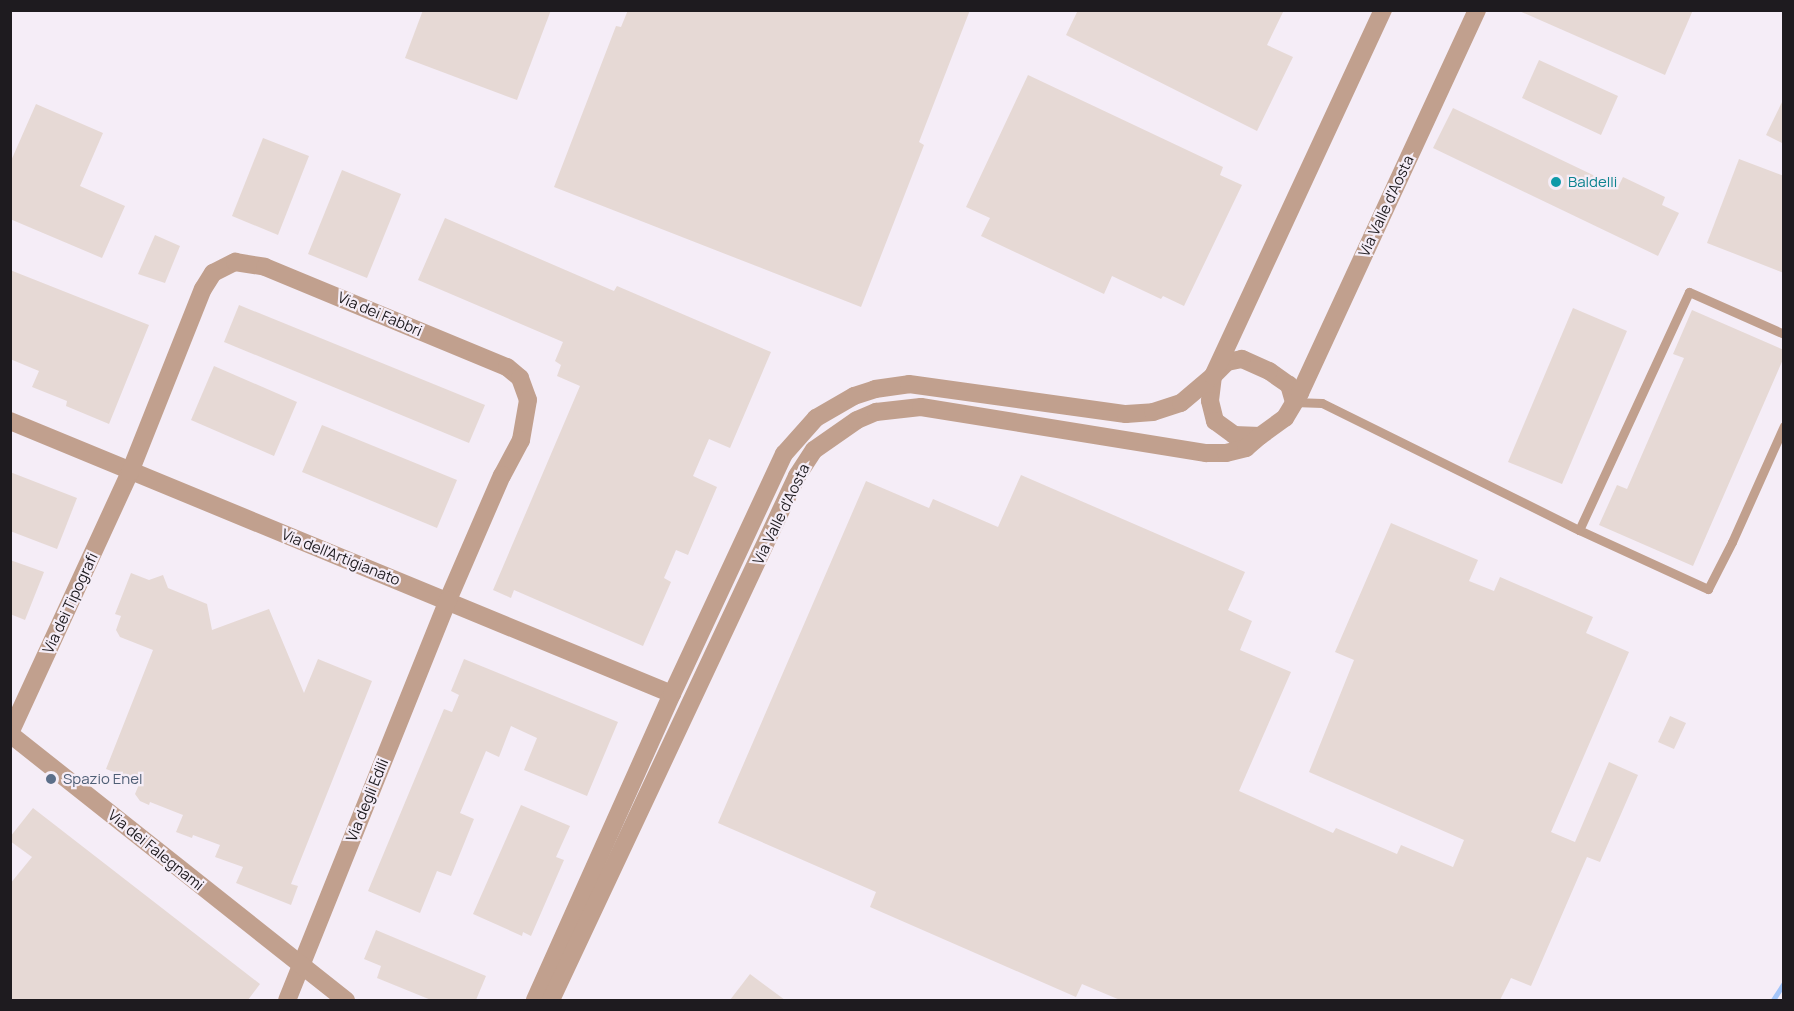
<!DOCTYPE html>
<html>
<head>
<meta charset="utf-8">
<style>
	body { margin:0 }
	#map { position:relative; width:1794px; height:1011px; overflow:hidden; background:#f5edf7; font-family:Manrope,sans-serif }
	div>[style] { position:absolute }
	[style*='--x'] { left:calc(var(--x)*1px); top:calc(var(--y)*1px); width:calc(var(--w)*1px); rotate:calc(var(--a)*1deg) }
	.stream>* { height:4.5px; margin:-2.25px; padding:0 2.25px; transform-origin:2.25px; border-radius:2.25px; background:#a3c5f9 }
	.building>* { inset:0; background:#e6d9d5 }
	.lane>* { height:9px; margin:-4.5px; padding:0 4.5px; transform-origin:4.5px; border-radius:4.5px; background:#c1a08e }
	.street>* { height:18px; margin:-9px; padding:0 9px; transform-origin:9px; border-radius:9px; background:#c1a08e }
	.dots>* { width:16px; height:16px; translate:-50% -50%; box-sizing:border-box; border:3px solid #f5edf7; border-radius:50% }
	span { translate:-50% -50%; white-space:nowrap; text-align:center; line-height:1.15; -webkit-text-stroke:4.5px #f5edf7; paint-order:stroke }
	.culture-label { font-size:15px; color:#0d838f }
	.left { translate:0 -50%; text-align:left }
	.street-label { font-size:15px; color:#1e1b1f }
	.service-label { font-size:15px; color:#4e5e75 }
	.frame { position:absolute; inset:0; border:12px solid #1e1b1f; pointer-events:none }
</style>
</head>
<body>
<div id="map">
	<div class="stream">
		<div style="--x:1773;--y:1000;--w:20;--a:-57"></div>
	</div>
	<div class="building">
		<div style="clip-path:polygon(423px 10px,551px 10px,517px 100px,405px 58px)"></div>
		<div style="clip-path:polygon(628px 10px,970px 10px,919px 142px,924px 145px,861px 307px,554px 187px,616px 26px,621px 27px)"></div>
		<div style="clip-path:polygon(1078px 10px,1284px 10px,1267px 45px,1293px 57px,1257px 131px,1066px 35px)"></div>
		<div style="clip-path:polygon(1517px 10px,1693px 10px,1665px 75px)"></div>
		<div style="clip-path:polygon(1539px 60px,1618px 96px,1601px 135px,1522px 98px)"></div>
		<div style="clip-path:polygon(1028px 75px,1223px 167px,1220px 175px,1242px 185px,1184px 306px,1163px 296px,1161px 299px,1112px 276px,1104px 294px,981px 236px,990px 218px,966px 207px)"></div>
		<div style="clip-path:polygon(1784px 98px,1784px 144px,1766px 135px)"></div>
		<div style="clip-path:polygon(36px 104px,103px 133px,80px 186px,125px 206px,102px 258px,10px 219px,10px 163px)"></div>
		<div style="clip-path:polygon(1453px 108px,1618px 187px,1623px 177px,1665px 197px,1662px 205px,1679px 213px,1658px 256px,1433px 148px)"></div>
		<div style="clip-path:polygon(263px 138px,309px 156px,278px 235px,232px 216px)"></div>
		<div style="clip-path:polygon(1739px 159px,1784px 176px,1784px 273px,1707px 243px)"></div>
		<div style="clip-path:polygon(342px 170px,401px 194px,367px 278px,308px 254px)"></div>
		<div style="clip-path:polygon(445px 218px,614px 291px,617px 286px,771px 352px,730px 448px,709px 439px,693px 476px,717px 487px,688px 555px,676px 550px,664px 578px,671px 582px,643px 646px,514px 590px,511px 598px,493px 590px,580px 386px,557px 376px,561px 365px,555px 361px,563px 342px,418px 280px)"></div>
		<div style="clip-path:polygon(155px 235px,180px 246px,165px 283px,138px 274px)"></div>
		<div style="clip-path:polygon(10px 270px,149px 325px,109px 424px,66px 406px,67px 401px,32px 387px,39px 371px,10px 359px)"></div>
		<div style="clip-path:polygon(239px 305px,485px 405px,469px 443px,224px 342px)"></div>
		<div style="clip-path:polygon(1573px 308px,1627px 331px,1562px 484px,1508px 462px)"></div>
		<div style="clip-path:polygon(1692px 310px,1784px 350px,1784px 357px,1693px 566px,1599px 525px,1617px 485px,1627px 489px,1684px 358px,1673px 354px)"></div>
		<div style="clip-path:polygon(214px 366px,297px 402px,274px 456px,191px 420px)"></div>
		<div style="clip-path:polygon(322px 425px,457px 480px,437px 528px,302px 472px)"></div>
		<div style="clip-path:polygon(10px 472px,77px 498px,57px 549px,10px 531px)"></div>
		<div style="clip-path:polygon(1021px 475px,1245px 572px,1228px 610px,1252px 621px,1240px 650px,1291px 672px,1239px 791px,1333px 833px,1336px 828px,1397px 854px,1401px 845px,1453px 867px,1464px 840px,1309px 772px,1354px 660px,1335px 652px,1391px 523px,1478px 560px,1469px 581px,1494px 591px,1500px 577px,1593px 617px,1586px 633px,1629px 652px,1551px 832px,1575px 842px,1609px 762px,1638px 775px,1600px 862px,1587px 857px,1531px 986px,1511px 978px,1500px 1000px,1120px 1000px,1082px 984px,1076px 997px,870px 907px,876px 892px,718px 823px,866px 481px,929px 508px,933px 499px,998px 527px)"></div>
		<div style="clip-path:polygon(10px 560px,44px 572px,25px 620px,10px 614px)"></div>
		<div style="clip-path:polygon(131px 573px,149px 580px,163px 575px,168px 588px,207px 604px,212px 630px,269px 609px,304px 693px,318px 659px,372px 681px,291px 884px,298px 886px,291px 905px,236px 883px,243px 867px,215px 857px,220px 845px,193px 835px,192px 838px,176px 832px,183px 815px,150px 802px,149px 805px,140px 801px,135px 794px,140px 782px,106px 769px,153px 650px,120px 637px,116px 630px,121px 616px,115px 614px)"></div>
		<div style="clip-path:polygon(464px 659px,618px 722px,587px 796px,524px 770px,537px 738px,511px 726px,499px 757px,486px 751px,460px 813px,474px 819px,451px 876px,437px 871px,420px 913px,368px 891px,444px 709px,452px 712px,459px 695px,451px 691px)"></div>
		<div style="clip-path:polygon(1670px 716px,1686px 723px,1674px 749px,1658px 742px)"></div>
		<div style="clip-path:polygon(521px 805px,570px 826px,556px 857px,564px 860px,531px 936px,523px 932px,522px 936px,473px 914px)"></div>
		<div style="clip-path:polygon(33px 808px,260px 984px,248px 1000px,10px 1000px,10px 884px,32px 857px,10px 841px,10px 837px)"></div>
		<div style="clip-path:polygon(376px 930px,486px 976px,476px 1000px,431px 1000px,377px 978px,381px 966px,364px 959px)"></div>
		<div style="clip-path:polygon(750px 974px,785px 1000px,730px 1000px)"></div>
	</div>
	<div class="lane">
		<div style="--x:1784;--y:334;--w:104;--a:-156.1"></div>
		<div style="--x:1689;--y:292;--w:262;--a:114.8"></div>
		<div style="--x:1579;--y:530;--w:142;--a:24.6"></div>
		<div style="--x:1708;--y:589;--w:53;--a:-62.9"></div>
		<div style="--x:1732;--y:542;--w:127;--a:-65.9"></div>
		<div style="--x:1294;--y:402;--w:28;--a:2"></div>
		<div style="--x:1322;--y:403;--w:287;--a:26.3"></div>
	</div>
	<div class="street">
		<div style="--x:1294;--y:402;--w:18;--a:-106"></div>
		<div style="--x:1289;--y:385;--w:24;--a:-145"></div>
		<div style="--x:1269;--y:371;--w:30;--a:-156"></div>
		<div style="--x:1242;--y:359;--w:15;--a:169"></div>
		<div style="--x:1227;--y:362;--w:20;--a:135"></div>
		<div style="--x:1213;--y:376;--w:25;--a:97"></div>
		<div style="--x:1210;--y:401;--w:21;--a:76"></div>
		<div style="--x:1215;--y:421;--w:24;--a:36"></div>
		<div style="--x:1234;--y:435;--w:26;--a:2"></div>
		<div style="--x:1260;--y:436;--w:31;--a:-36"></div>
		<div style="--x:1285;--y:418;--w:29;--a:-59"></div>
		<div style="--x:1300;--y:393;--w:422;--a:-65.2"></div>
		<div style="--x:10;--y:421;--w:716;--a:22.41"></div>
		<div style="--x:10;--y:733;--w:287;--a:-65.3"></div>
		<div style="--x:130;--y:472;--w:197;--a:-68.3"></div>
		<div style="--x:203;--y:289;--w:19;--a:-58"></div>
		<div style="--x:213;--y:273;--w:25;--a:-27"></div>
		<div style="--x:235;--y:262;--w:30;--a:9"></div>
		<div style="--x:265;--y:267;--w:262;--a:22.5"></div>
		<div style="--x:507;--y:367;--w:17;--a:40"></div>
		<div style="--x:520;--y:378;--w:23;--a:70"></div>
		<div style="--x:528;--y:400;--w:41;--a:99.9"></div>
		<div style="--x:521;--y:440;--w:40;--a:118"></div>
		<div style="--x:502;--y:475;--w:136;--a:113.4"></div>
		<div style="--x:448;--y:600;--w:431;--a:111.9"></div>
		<div style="--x:10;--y:734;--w:429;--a:38.4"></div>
		<div style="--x:535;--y:1000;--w:335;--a:-65.9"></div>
		<div style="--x:672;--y:694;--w:265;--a:-65"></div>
		<div style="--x:784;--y:454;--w:48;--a:-48.4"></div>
		<div style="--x:816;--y:418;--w:44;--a:-30.1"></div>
		<div style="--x:854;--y:396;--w:22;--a:-18"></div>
		<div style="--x:875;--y:389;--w:34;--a:-8"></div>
		<div style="--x:909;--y:384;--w:219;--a:7.9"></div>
		<div style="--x:1126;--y:414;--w:27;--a:-4"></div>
		<div style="--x:1153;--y:412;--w:29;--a:-18"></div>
		<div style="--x:1181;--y:403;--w:42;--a:-40.2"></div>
		<div style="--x:1213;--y:376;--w:404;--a:-65.1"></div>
		<div style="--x:551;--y:1000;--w:579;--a:-64.85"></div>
		<div style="--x:797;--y:476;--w:31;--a:-57"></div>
		<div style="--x:814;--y:450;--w:52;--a:-34.9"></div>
		<div style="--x:857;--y:420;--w:21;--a:-23"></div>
		<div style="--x:876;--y:412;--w:45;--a:-6.3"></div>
		<div style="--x:921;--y:407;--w:289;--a:9.2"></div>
		<div style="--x:1206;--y:453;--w:20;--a:0"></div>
		<div style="--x:1226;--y:453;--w:21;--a:-14"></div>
		<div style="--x:1246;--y:448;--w:18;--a:-41"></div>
	</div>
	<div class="dots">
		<div style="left:1556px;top:182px;background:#0f9aa8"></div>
		<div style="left:51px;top:779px;background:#5c6f8a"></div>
	</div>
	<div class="culture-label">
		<span class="left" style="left:1568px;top:182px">Baldelli</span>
	</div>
	<div class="street-label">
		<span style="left:1386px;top:206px;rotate:-65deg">Via Valle d'Aosta</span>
		<span style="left:380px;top:314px;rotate:23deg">Via dei Fabbri</span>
		<span style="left:781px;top:514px;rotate:-64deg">Via Valle d'Aosta</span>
		<span style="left:341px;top:557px;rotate:22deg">Via dell'Artigianato</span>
		<span style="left:70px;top:603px;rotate:-65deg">Via dei Tipografi</span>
		<span style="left:367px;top:800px;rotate:-68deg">Via degli Edili</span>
		<span style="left:156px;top:850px;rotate:39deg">Via dei Falegnami</span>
	</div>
	<div class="service-label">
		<span class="left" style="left:63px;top:779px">Spazio Enel</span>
	</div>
	<div class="frame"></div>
</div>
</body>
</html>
